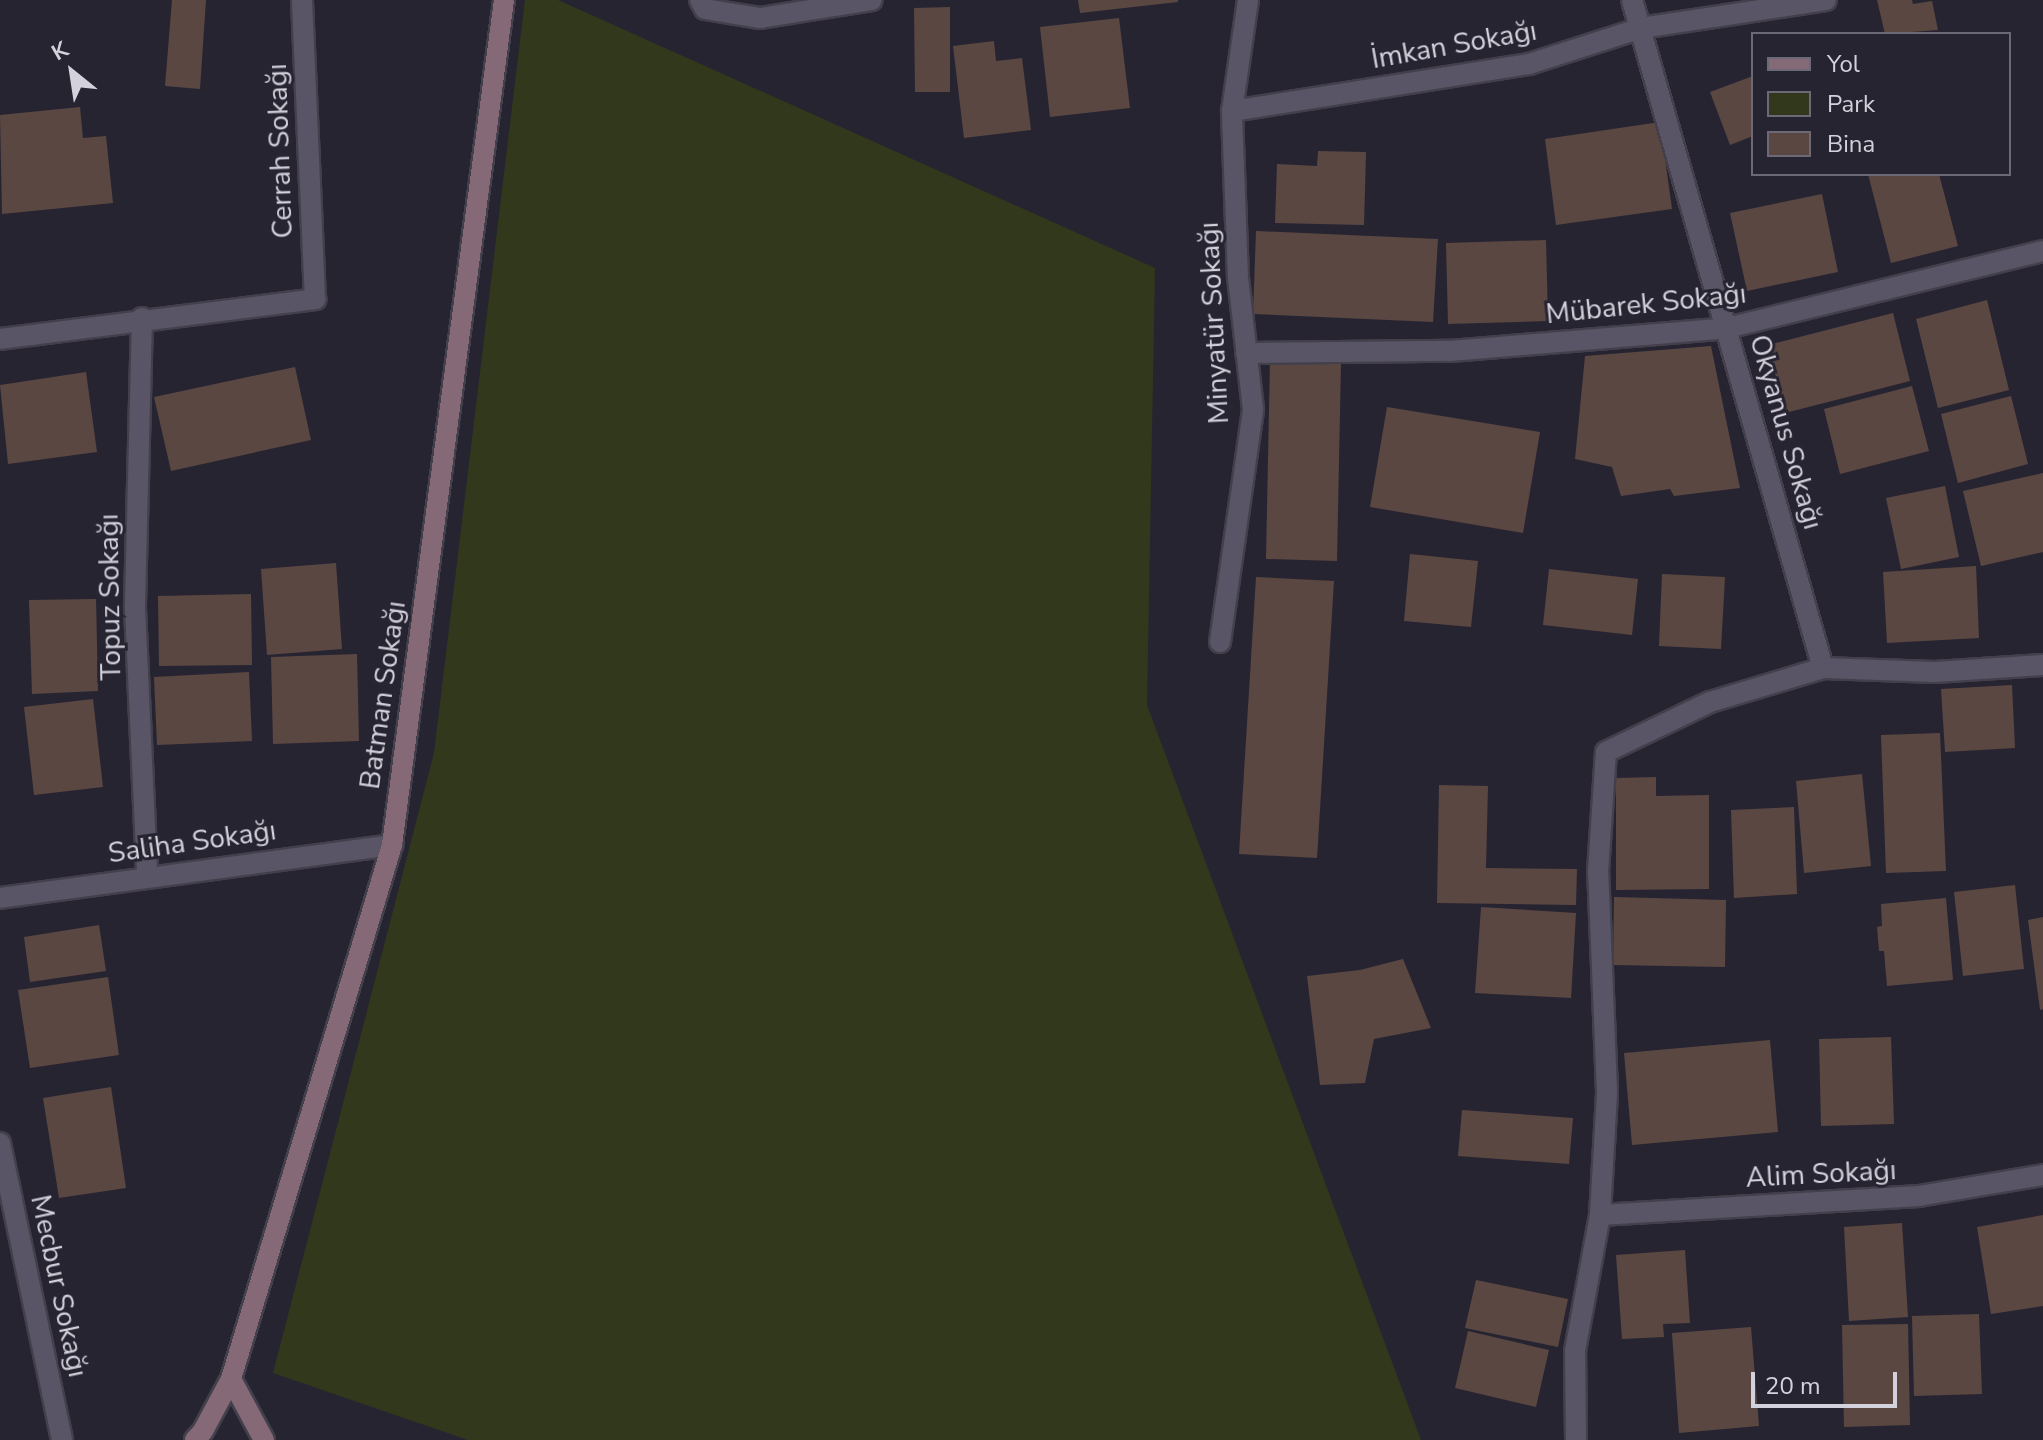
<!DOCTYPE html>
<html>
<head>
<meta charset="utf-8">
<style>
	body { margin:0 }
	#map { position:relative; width:2043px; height:1440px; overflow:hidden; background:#272432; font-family:"Nunito Sans",sans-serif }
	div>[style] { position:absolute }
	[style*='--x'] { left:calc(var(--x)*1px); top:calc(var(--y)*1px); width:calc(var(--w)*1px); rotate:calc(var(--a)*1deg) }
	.green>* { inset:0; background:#32381b }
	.building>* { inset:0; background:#5a4742 }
	.roads { filter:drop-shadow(2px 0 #43404c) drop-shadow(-2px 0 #43404c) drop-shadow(0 2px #43404c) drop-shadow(0 -2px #43404c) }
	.street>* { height:20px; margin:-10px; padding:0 10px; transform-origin:10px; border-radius:10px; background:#595566 }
	.secondary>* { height:20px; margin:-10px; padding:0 10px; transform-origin:10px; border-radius:10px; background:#856977 }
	span { translate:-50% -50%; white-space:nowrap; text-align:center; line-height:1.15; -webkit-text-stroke:6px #272432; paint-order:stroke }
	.street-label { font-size:28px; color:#d3d1db }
	.legend { position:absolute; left:1751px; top:32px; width:260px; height:144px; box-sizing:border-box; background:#272432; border:2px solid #6c6976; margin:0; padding:10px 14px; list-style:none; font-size:24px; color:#d3d1db }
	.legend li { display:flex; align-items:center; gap:16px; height:40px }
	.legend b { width:40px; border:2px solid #6c6976 }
	.north { position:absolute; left:32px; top:32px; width:80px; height:80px; -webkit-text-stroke:6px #272432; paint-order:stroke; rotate:330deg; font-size:22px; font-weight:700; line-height:32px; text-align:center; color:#d3d1db }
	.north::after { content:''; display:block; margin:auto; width:28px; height:36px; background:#d3d1db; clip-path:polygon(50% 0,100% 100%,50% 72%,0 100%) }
	.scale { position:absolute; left:1751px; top:1372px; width:146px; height:36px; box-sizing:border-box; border:4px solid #d3d1db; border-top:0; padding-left:10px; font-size:24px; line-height:28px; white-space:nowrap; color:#d3d1db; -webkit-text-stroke:6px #272432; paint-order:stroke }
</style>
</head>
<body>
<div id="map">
	<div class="green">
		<div style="clip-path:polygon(525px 0,558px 0,1155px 268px,1147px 705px,1421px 1440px,468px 1440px,273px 1373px,434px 753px)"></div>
	</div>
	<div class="building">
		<div style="clip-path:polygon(172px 0,206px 0,200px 89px,165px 86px)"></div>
		<div style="clip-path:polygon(1078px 0,1178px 0,1178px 2px,1080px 13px)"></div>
		<div style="clip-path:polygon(1877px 0,1912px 0,1913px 4px,1932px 1px,1938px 30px,1885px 34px)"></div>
		<div style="clip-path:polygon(950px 7px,950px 92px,915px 92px,914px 8px)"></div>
		<div style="clip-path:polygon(1119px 18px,1130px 108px,1050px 117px,1040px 27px)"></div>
		<div style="clip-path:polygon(994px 41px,996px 61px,1022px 58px,1031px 130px,964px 138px,953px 46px)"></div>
		<div style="clip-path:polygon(1753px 76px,1753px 136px,1730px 145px,1710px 92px)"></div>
		<div style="clip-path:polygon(80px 107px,83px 138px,106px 136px,113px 203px,2px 214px,0 115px)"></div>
		<div style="clip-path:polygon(1660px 122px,1672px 209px,1556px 225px,1545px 139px)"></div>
		<div style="clip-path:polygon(1318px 151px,1366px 152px,1364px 225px,1275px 223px,1277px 164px,1317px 166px)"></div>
		<div style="clip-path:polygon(1868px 174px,1939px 174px,1958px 246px,1891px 263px)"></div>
		<div style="clip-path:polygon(1822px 194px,1838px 272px,1747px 291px,1730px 213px)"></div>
		<div style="clip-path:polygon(1256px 231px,1438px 239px,1433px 322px,1253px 314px)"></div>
		<div style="clip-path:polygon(1546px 240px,1548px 321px,1448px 324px,1446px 243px)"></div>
		<div style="clip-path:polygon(1987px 300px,2009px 390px,1938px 408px,1916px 319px)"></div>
		<div style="clip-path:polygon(1893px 313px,1910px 381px,1785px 413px,1768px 345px)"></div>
		<div style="clip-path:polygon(1711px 346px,1740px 488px,1674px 496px,1670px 489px,1621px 496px,1612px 467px,1575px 459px,1585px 356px)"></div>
		<div style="clip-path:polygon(1270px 360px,1341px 362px,1337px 561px,1266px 559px)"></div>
		<div style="clip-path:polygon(295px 367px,311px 440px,171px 471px,154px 397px)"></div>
		<div style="clip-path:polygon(86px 372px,97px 452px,8px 464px,0 385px)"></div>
		<div style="clip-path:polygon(1912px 386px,1929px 451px,1840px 474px,1824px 409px)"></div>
		<div style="clip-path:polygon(2011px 396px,2028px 464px,1958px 483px,1941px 414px)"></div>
		<div style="clip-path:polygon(1387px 407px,1540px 432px,1523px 533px,1370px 507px)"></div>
		<div style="clip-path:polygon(2043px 473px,2043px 552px,1981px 566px,1963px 491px)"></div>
		<div style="clip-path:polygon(1945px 486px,1959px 557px,1901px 569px,1886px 498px)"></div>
		<div style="clip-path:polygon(1410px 554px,1478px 561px,1471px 627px,1404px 621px)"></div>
		<div style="clip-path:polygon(336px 563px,342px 649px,267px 655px,261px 569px)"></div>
		<div style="clip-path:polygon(1976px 566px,1979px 638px,1887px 643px,1883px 572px)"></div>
		<div style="clip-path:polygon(1549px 569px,1638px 579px,1632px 635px,1543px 625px)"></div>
		<div style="clip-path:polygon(1662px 574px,1725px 577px,1721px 649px,1659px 646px)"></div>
		<div style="clip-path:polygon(1256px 577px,1334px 581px,1317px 858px,1239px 854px)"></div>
		<div style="clip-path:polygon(251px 594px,252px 665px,159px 666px,158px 596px)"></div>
		<div style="clip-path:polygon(96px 599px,98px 691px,32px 694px,29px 600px)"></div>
		<div style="clip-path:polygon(357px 654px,359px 741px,273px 744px,271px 657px)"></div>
		<div style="clip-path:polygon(249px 672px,252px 741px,157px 745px,154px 677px)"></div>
		<div style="clip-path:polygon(2012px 685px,2015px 748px,1945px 752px,1941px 689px)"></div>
		<div style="clip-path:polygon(93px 699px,103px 787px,34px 795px,24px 707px)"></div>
		<div style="clip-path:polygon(1940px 733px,1946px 871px,1886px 873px,1881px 735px)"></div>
		<div style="clip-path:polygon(1862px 774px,1871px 866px,1804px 873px,1796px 781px)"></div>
		<div style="clip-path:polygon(1656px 777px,1656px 796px,1709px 795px,1709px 889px,1616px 890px,1616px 778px)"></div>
		<div style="clip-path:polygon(1439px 785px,1488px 786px,1486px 868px,1577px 869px,1576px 905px,1437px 903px)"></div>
		<div style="clip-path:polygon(1794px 807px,1797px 894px,1734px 898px,1731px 810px)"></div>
		<div style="clip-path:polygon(2015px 885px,2024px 969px,1963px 976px,1954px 892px)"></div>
		<div style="clip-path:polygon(1614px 897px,1726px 900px,1725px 967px,1613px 965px)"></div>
		<div style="clip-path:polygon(1946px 898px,1953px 980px,1887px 986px,1884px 951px,1879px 951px,1877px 927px,1882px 926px,1881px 904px)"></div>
		<div style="clip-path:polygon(1481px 907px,1576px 913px,1571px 998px,1475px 993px)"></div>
		<div style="clip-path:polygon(2043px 917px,2043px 1009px,2040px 1010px,2028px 920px)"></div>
		<div style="clip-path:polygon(99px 925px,106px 971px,30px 982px,24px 937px)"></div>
		<div style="clip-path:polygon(1403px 959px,1431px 1028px,1374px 1039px,1365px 1083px,1320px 1085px,1307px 976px,1360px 970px)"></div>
		<div style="clip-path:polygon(108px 977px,119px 1055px,30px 1068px,18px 990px)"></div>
		<div style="clip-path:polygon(1891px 1037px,1894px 1124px,1821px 1126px,1819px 1039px)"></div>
		<div style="clip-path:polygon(1770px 1040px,1778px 1132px,1632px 1145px,1624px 1053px)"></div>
		<div style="clip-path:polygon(111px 1087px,126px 1188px,59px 1198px,43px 1098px)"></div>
		<div style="clip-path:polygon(1462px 1110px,1573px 1118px,1569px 1164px,1458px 1156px)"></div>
		<div style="clip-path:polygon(2043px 1215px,2043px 1306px,1991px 1314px,1977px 1227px)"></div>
		<div style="clip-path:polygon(1902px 1223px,1908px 1317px,1849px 1321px,1844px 1227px)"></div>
		<div style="clip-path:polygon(1685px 1250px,1690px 1323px,1663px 1324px,1664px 1337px,1622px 1339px,1616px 1255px)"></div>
		<div style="clip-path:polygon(1476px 1280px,1568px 1299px,1558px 1347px,1465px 1328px)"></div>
		<div style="clip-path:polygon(1979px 1314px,1982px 1394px,1914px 1396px,1912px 1316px)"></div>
		<div style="clip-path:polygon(1908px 1324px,1910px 1425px,1844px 1427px,1842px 1325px)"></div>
		<div style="clip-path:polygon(1751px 1327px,1759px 1426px,1679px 1433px,1672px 1333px)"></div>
		<div style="clip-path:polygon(1468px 1331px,1549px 1350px,1536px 1407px,1455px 1388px)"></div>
	</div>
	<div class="roads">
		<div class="street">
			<div style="--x:700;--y:0;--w:10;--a:61"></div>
			<div style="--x:705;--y:9;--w:56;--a:9.3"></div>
			<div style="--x:760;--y:18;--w:113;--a:-9.1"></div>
			<div style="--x:1632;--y:0;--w:695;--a:74.04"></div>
			<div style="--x:1232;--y:111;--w:301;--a:-9"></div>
			<div style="--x:1529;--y:64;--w:118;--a:-17.8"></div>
			<div style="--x:1641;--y:28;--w:187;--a:-8.6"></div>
			<div style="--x:142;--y:318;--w:290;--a:91.4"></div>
			<div style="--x:135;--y:608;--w:268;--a:87.4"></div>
			<div style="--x:0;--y:339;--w:318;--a:-7.2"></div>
			<div style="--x:315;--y:299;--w:299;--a:-92.5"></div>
			<div style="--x:1246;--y:353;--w:204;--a:-0.6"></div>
			<div style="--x:1450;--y:351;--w:278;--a:-4.7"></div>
			<div style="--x:1727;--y:328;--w:325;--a:-13.7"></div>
			<div style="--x:1220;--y:642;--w:235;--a:-81.9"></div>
			<div style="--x:1253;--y:409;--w:132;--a:-96.5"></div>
			<div style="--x:1238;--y:278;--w:167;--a:-92.1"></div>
			<div style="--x:1232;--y:111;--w:112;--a:-81.8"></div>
			<div style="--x:0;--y:898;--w:396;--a:-7.7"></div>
			<div style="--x:0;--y:1143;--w:303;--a:78.2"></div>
			<div style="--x:1600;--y:1215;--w:320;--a:-3.4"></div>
			<div style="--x:1919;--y:1196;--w:126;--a:-9.6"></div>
			<div style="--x:1576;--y:1440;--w:89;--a:-90.6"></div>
			<div style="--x:1575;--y:1351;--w:138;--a:-79.6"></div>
			<div style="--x:1600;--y:1215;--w:123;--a:-86.7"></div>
			<div style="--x:1607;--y:1092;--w:220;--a:-92.3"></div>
			<div style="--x:1598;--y:872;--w:120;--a:-86.2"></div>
			<div style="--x:1606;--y:752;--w:115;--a:-25.7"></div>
			<div style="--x:1710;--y:702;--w:118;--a:-16.7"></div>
			<div style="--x:1823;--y:668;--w:112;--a:2"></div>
			<div style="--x:1935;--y:672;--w:108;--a:-3.7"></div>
		</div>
		<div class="secondary">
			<div style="--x:231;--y:1379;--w:69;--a:61.6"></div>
			<div style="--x:195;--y:1440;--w:12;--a:-48"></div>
			<div style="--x:203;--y:1431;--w:59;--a:-61.7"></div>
			<div style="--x:231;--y:1379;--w:558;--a:-73.22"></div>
			<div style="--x:392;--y:845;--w:852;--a:-82.45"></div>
		</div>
	</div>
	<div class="street-label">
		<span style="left:1454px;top:45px;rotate:-10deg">İmkan Sokağı</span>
		<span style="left:280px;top:151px;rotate:-92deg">Cerrah Sokağı</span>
		<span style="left:1646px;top:304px;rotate:-6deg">Mübarek Sokağı</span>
		<span style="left:1214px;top:323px;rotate:-93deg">Minyatür Sokağı</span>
		<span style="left:1786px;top:432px;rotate:74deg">Okyanus Sokağı</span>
		<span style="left:110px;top:597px;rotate:-91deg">Topuz Sokağı</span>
		<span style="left:383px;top:695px;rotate:-82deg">Batman Sokağı</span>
		<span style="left:192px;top:842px;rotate:-8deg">Saliha Sokağı</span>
		<span style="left:1821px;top:1174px;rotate:-3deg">Alim Sokağı</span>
		<span style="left:59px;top:1286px;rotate:78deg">Mecbur Sokağı</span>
	</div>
	<ul class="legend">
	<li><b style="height:10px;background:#856977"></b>Yol</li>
	<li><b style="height:22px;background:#32381b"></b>Park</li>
	<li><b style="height:22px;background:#5a4742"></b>Bina</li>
	</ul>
	<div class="north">K</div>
	<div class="scale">20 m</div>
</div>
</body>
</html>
